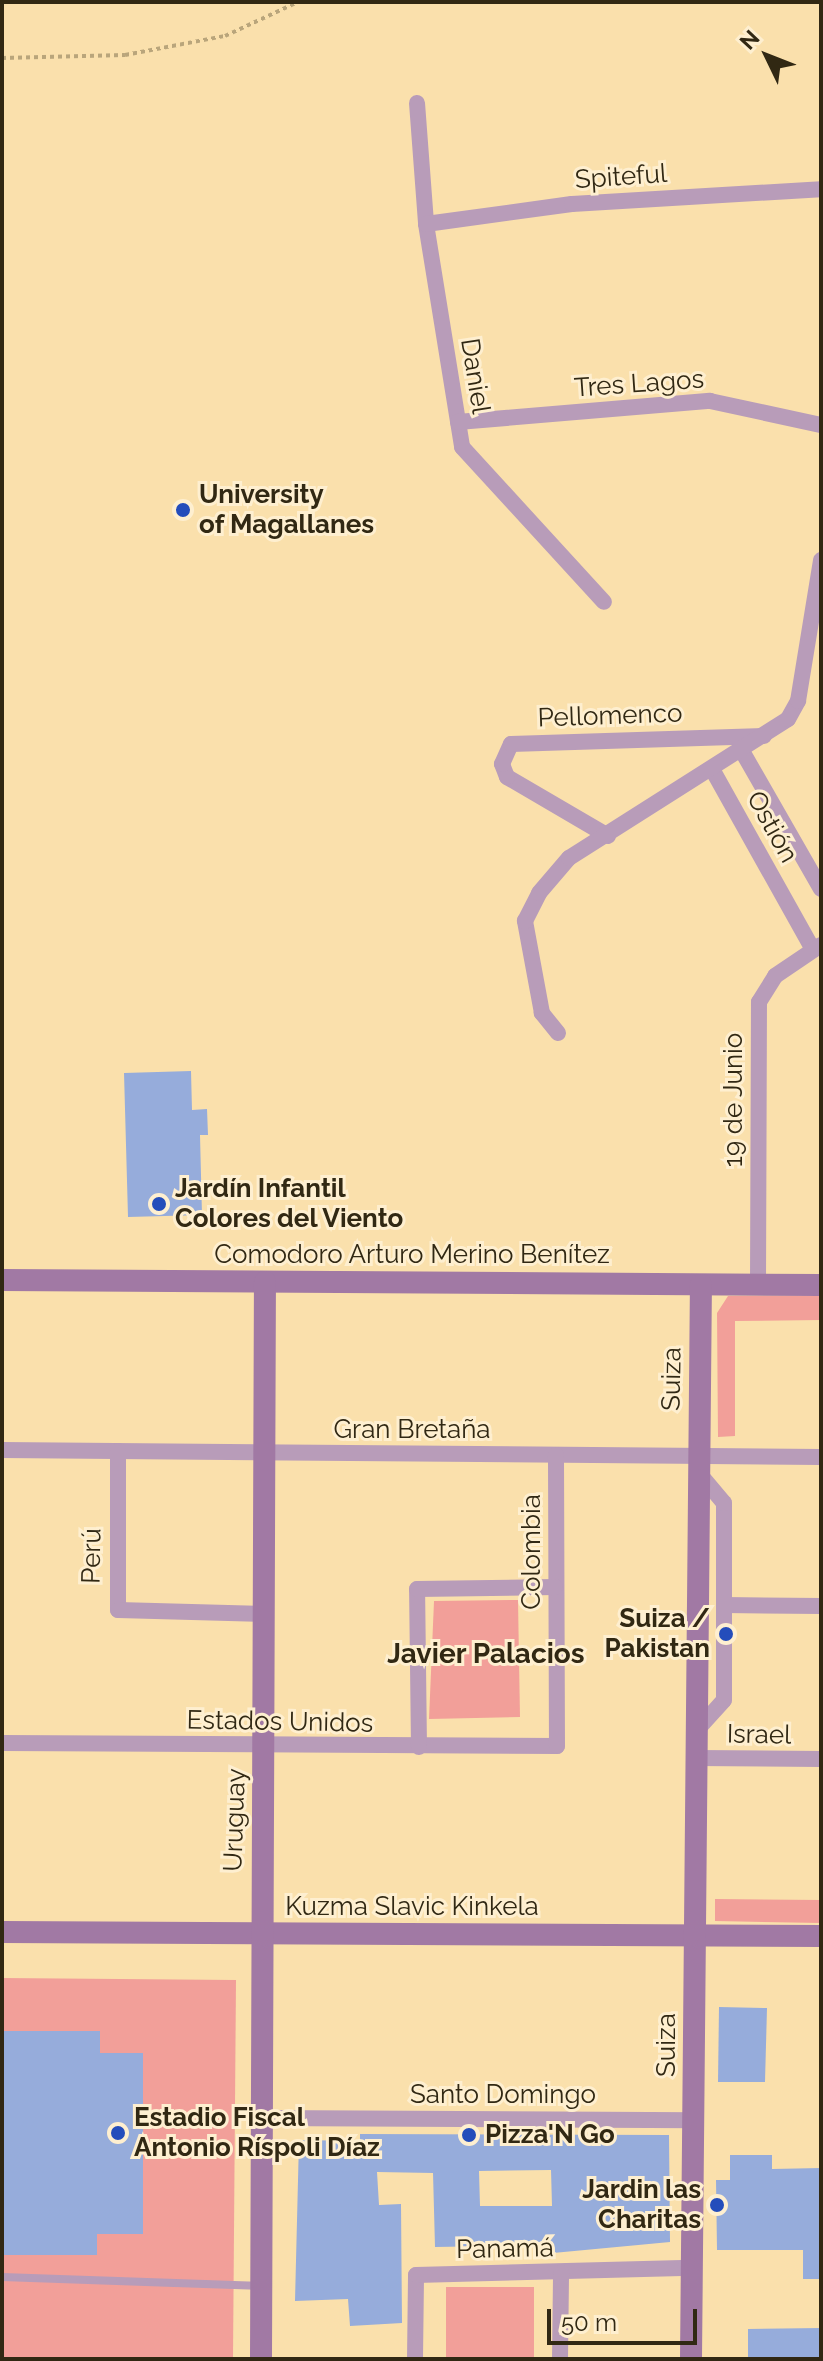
<!DOCTYPE html>
<html>
<head>
<meta charset="utf-8">
<style>
	body { margin:0 }
	#map { position:relative; width:823px; height:2361px; overflow:hidden; background:#fae0ac; font-family:Raleway,sans-serif }
	div>[style] { position:absolute }
	[style*='--x'] { left:calc(var(--x)*1px); top:calc(var(--y)*1px); width:calc(var(--w)*1px); rotate:calc(var(--a)*1deg) }
	.green>* { inset:0; background:#f29f99 }
	.building>* { inset:0; background:#96acdb }
	.path>* { height:4px; margin-top:-2px; transform-origin:0; background:repeating-linear-gradient(90deg,#b9a57b 0 4px,transparent 0 8px) }
	.lane>* { height:8px; margin:-4px; padding:0 4px; transform-origin:4px; border-radius:4px; background:#b89cb9 }
	.street>* { height:16px; margin:-8px; padding:0 8px; transform-origin:8px; border-radius:8px; background:#b89cb9 }
	.secondary>* { height:22px; margin:-11px; padding:0 11px; transform-origin:11px; border-radius:11px; background:#a179a4 }
	.dots>* { width:22px; height:22px; translate:-50% -50%; box-sizing:border-box; border:4px solid #feefd0; border-radius:50% }
	span { translate:-50% -50%; white-space:nowrap; text-align:center; line-height:1.15; -webkit-text-stroke:6px #feefd0; paint-order:stroke }
	.street-label { font-size:26px; color:#312813 }
	.poi-label { font-size:26px; color:#312813; font-weight:700 }
	.left { translate:0 -50%; text-align:left }
	.right { translate:-100% -50%; text-align:right }
	.neighbourhood-label { font-size:28px; color:#312813; font-weight:700 }
	.frame { position:absolute; inset:0; border:4px solid #312813; pointer-events:none }
	.north { position:absolute; left:727px; top:16px; width:80px; height:80px; -webkit-text-stroke:6px #feefd0; paint-order:stroke; rotate:313deg; font-size:22px; font-weight:700; line-height:32px; text-align:center; color:#312813 }
	.north::after { content:''; display:block; margin:auto; width:28px; height:36px; background:#312813; clip-path:polygon(50% 0,100% 100%,50% 72%,0 100%) }
	.scale { position:absolute; left:547px; top:2309px; width:150px; height:36px; box-sizing:border-box; border:4px solid #312813; border-top:0; padding-left:10px; font-size:24px; line-height:28px; white-space:nowrap; color:#312813; -webkit-text-stroke:6px #feefd0; paint-order:stroke }
</style>
</head>
<body>
<div id="map">
	<div class="green">
		<div style="clip-path:polygon(728px 1296px,821px 1296px,821px 1320px,735px 1321px,735px 1436px,718px 1437px,717px 1313px)"></div>
		<div style="clip-path:polygon(518px 1600px,520px 1717px,429px 1719px,434px 1601px)"></div>
		<div style="clip-path:polygon(715px 1899px,821px 1900px,821px 1923px,715px 1921px)"></div>
		<div style="clip-path:polygon(2px 1978px,236px 1980px,233px 2359px,2px 2359px)"></div>
		<div style="clip-path:polygon(446px 2287px,534px 2287px,534px 2359px,446px 2359px)"></div>
	</div>
	<div class="building">
		<div style="clip-path:polygon(191px 1071px,192px 1110px,207px 1109px,208px 1135px,200px 1135px,202px 1215px,128px 1217px,124px 1073px)"></div>
		<div style="clip-path:polygon(719px 2007px,767px 2008px,765px 2082px,718px 2082px)"></div>
		<div style="clip-path:polygon(2px 2031px,100px 2031px,100px 2053px,143px 2053px,143px 2234px,97px 2234px,97px 2255px,2px 2255px)"></div>
		<div style="clip-path:polygon(evenodd,360px 2134px,669px 2135px,670px 2242px,553px 2253px,553px 2245px,435px 2247px,433px 2173px,377px 2172px,379px 2205px,401px 2204px,402px 2323px,350px 2326px,348px 2299px,295px 2301px,299px 2140px,360px 2141px,360px 2134px,551px 2170px,552px 2206px,480px 2206px,479px 2171px,551px 2170px)"></div>
		<div style="clip-path:polygon(730px 2155px,772px 2155px,772px 2169px,821px 2168px,821px 2279px,803px 2279px,803px 2250px,717px 2250px,716px 2180px,730px 2180px)"></div>
		<div style="clip-path:polygon(821px 2328px,821px 2359px,748px 2359px,748px 2329px)"></div>
	</div>
	<div class="path">
		<div style="--x:2;--y:58;--w:123;--a:-1.4"></div>
		<div style="--x:125;--y:55;--w:102;--a:-10.8"></div>
		<div style="--x:225;--y:36;--w:81;--a:-25"></div>
	</div>
	<div class="lane">
		<div style="--x:2;--y:2277;--w:258;--a:2"></div>
	</div>
	<div class="street">
		<div style="--x:417;--y:103;--w:121;--a:85.7"></div>
		<div style="--x:426;--y:224;--w:226;--a:80.8"></div>
		<div style="--x:462;--y:447;--w:210;--a:47.5"></div>
		<div style="--x:426;--y:224;--w:147;--a:-7.8"></div>
		<div style="--x:572;--y:204;--w:249;--a:-3.4"></div>
		<div style="--x:458;--y:422;--w:253;--a:-4.8"></div>
		<div style="--x:710;--y:401;--w:114;--a:12.2"></div>
		<div style="--x:742;--y:751;--w:159;--a:60.2"></div>
		<div style="--x:712;--y:769;--w:207;--a:60.8"></div>
		<div style="--x:608;--y:836;--w:117;--a:-149.7"></div>
		<div style="--x:507;--y:777;--w:14;--a:-111"></div>
		<div style="--x:502;--y:764;--w:22;--a:-66"></div>
		<div style="--x:511;--y:744;--w:253;--a:-1.8"></div>
		<div style="--x:558;--y:1033;--w:26;--a:-129"></div>
		<div style="--x:542;--y:1013;--w:94;--a:-100.5"></div>
		<div style="--x:525;--y:921;--w:31;--a:-63"></div>
		<div style="--x:539;--y:893;--w:46;--a:-49.4"></div>
		<div style="--x:569;--y:858;--w:259;--a:-32.4"></div>
		<div style="--x:788;--y:719;--w:21;--a:-61"></div>
		<div style="--x:798;--y:701;--w:143;--a:-80.7"></div>
		<div style="--x:758;--y:1285;--w:283;--a:-89.8"></div>
		<div style="--x:759;--y:1002;--w:31;--a:-58"></div>
		<div style="--x:775;--y:976;--w:55;--a:-34"></div>
		<div style="--x:2;--y:1450;--w:819;--a:0.49"></div>
		<div style="--x:118;--y:1451;--w:159;--a:90"></div>
		<div style="--x:118;--y:1610;--w:147;--a:1.6"></div>
		<div style="--x:724;--y:1605;--w:97;--a:0.6"></div>
		<div style="--x:697;--y:1730;--w:40;--a:-48"></div>
		<div style="--x:724;--y:1700;--w:197;--a:-90"></div>
		<div style="--x:724;--y:1503;--w:39;--a:-130"></div>
		<div style="--x:2;--y:1743;--w:555;--a:0.31"></div>
		<div style="--x:557;--y:1746;--w:291;--a:-90.2"></div>
		<div style="--x:419;--y:1747;--w:158;--a:-90.7"></div>
		<div style="--x:417;--y:1589;--w:138;--a:-0.8"></div>
		<div style="--x:696;--y:1758;--w:125;--a:0.5"></div>
		<div style="--x:261;--y:2118;--w:435;--a:0.3"></div>
		<div style="--x:415;--y:2359;--w:84;--a:-89.3"></div>
		<div style="--x:416;--y:2275;--w:276;--a:-1.5"></div>
		<div style="--x:560;--y:2359;--w:87;--a:-89.3"></div>
	</div>
	<div class="secondary">
		<div style="--x:2;--y:1280;--w:819;--a:0.35"></div>
		<div style="--x:2;--y:1932;--w:819;--a:0.28"></div>
		<div style="--x:261;--y:2359;--w:1077;--a:-89.79"></div>
		<div style="--x:691;--y:2359;--w:1074;--a:-89.47"></div>
	</div>
	<div class="dots">
		<div style="left:183px;top:510px;background:#244dbb"></div>
		<div style="left:159px;top:1204px;background:#244dbb"></div>
		<div style="left:726px;top:1634px;background:#244dbb"></div>
		<div style="left:118px;top:2133px;background:#244dbb"></div>
		<div style="left:469px;top:2135px;background:#244dbb"></div>
		<div style="left:717px;top:2205px;background:#244dbb"></div>
	</div>
	<div class="street-label">
		<span style="left:621px;top:177px;rotate:-4deg">Spiteful</span>
		<span style="left:475px;top:376px;rotate:81deg">Daniel</span>
		<span style="left:639px;top:384px;rotate:-4deg">Tres Lagos</span>
		<span style="left:610px;top:716px;rotate:-2deg">Pellomenco</span>
		<span style="left:772px;top:827px;rotate:61deg">Ostión</span>
		<span style="left:734px;top:1100px;rotate:-90deg">19 de Junio</span>
		<span style="left:412px;top:1255px">Comodoro Arturo Merino Benítez</span>
		<span style="left:672px;top:1379px;rotate:-89deg">Suiza</span>
		<span style="left:412px;top:1430px">Gran Bretaña</span>
		<span style="left:532px;top:1552px;rotate:-90deg">Colombia</span>
		<span style="left:92px;top:1556px;rotate:-89deg">Perú</span>
		<span style="left:280px;top:1722px;rotate:1deg">Estados Unidos</span>
		<span style="left:759px;top:1735px;rotate:1deg">Israel</span>
		<span style="left:235px;top:1820px;rotate:-88deg">Uruguay</span>
		<span style="left:412px;top:1907px">Kuzma Slavic Kinkela</span>
		<span style="left:667px;top:2045px;rotate:-90deg">Suiza</span>
		<span style="left:503px;top:2095px">Santo Domingo</span>
		<span style="left:505px;top:2249px;rotate:-1deg">Panamá</span>
	</div>
	<div class="poi-label">
		<span class="left" style="left:199px;top:510px">University<br>of Magallanes</span>
		<span class="left" style="left:175px;top:1204px">Jardín Infantil<br>Colores del Viento</span>
		<span class="right" style="left:710px;top:1634px">Suiza /<br>Pakistan</span>
		<span class="left" style="left:134px;top:2133px">Estadio Fiscal<br>Antonio Ríspoli Díaz</span>
		<span class="left" style="left:485px;top:2135px">Pizza'N Go</span>
		<span class="right" style="left:701px;top:2205px">Jardin las<br>Charitas</span>
	</div>
	<div class="neighbourhood-label">
		<span style="left:486px;top:1654px">Javier Palacios</span>
	</div>
	<div class="frame"></div>
	<div class="north">N</div>
	<div class="scale">50 m</div>
</div>
</body>
</html>
